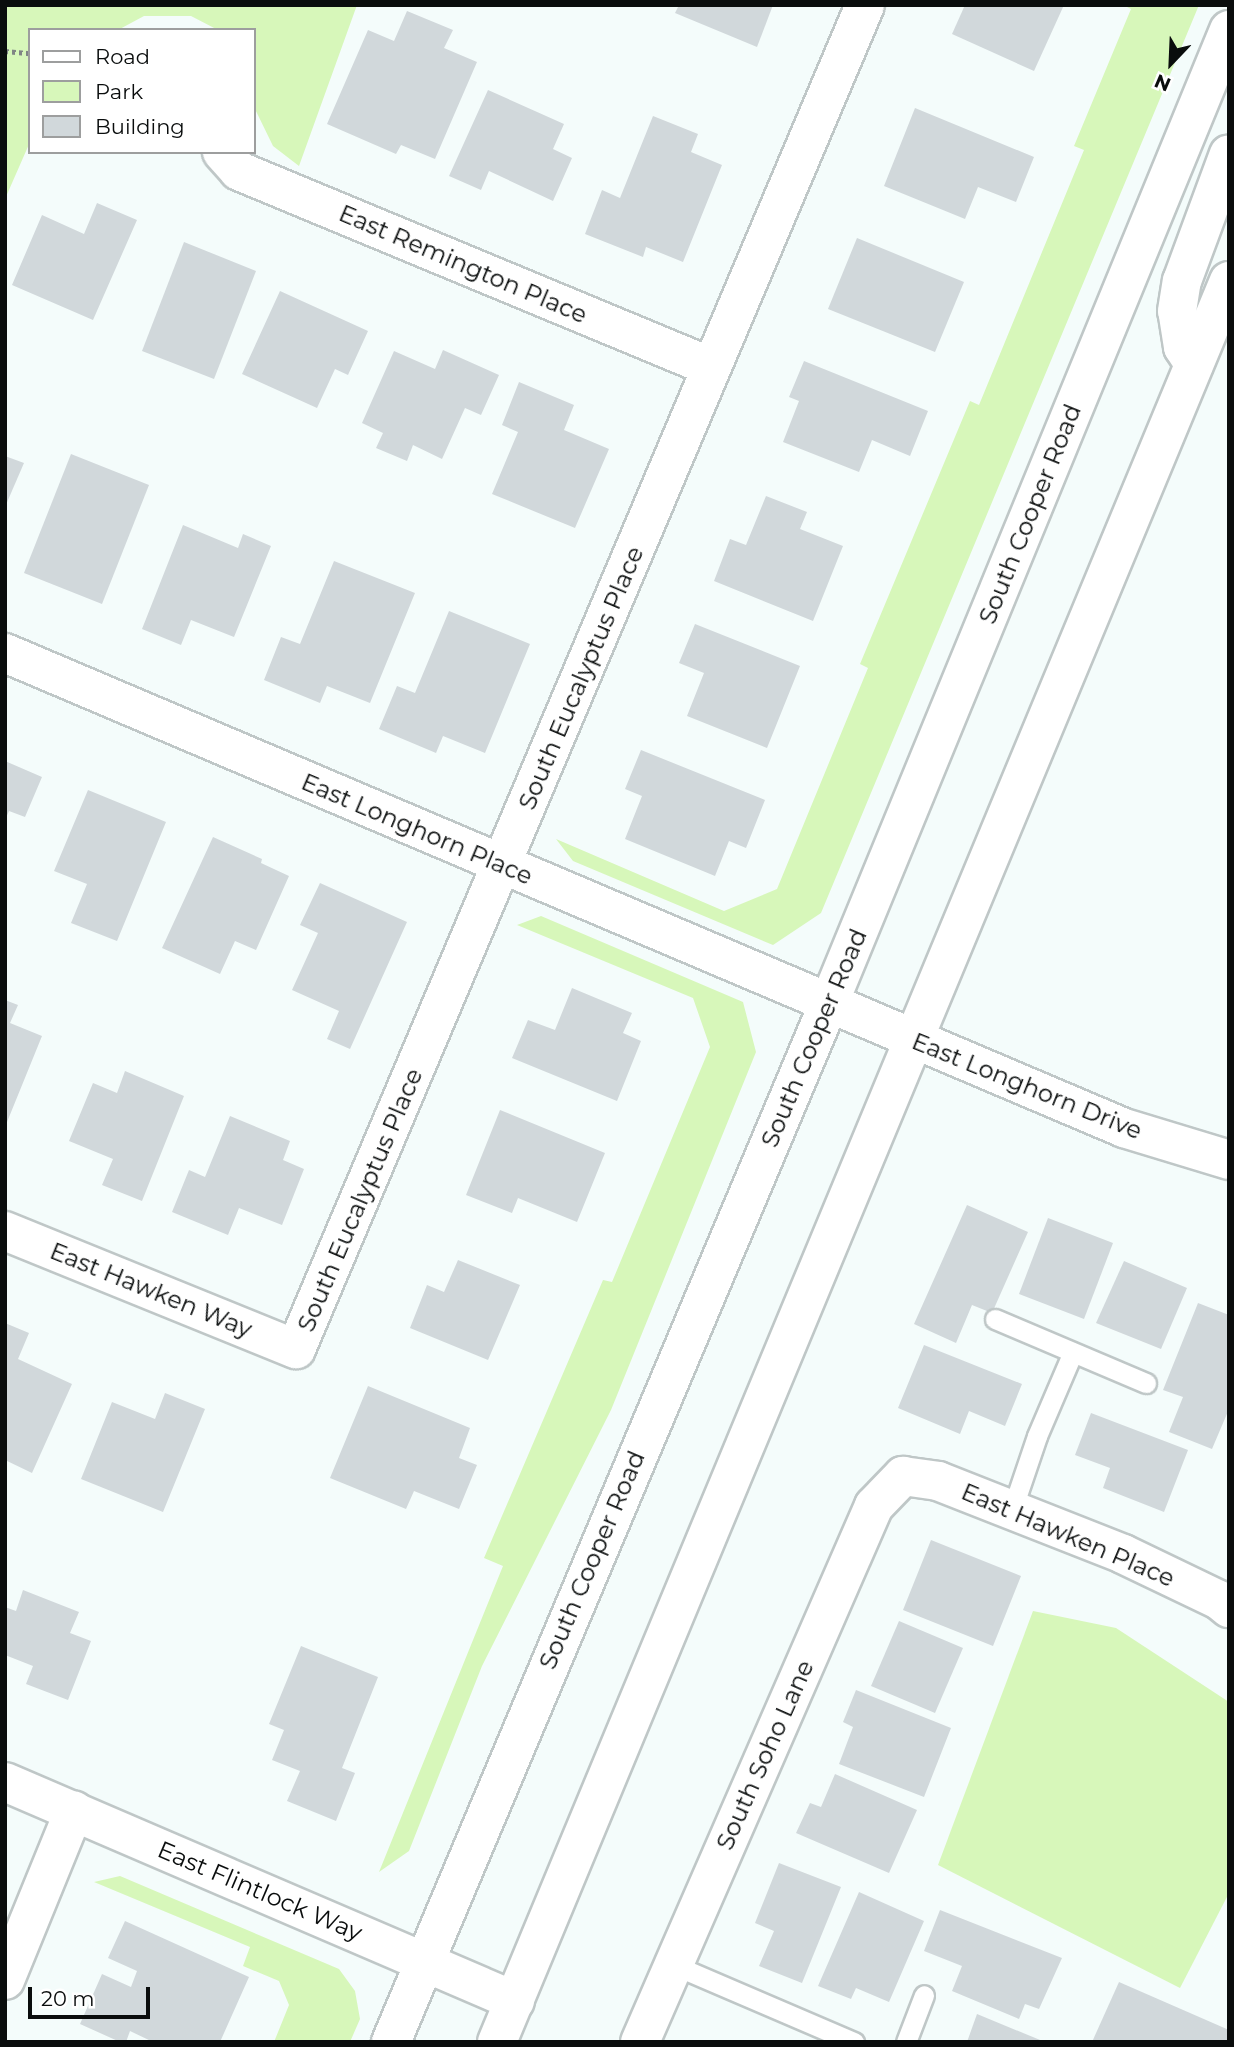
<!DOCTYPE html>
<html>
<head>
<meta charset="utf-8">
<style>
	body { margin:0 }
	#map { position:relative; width:1234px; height:2047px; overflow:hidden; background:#f4fcfb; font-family:Montserrat,sans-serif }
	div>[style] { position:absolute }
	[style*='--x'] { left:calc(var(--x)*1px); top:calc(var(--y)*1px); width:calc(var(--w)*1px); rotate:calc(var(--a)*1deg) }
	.green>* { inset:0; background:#d7f7ba }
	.building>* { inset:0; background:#d1d8db }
	.path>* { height:4.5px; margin-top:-2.25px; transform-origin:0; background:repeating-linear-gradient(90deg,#808585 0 3.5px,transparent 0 7px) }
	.roads { filter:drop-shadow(2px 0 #bfc7c7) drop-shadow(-2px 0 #bfc7c7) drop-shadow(0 2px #bfc7c7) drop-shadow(0 -2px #bfc7c7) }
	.service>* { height:19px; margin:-9.5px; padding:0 9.5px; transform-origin:9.5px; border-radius:9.5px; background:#fff }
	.minor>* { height:38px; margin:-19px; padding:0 19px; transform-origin:19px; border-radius:19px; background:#fff }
	.secondary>* { height:38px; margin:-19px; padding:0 19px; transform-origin:19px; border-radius:19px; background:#fff }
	span { translate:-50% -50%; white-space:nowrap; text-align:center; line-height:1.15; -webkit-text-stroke:7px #fff; paint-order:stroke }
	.street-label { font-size:24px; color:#0a0d0d }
	.frame { position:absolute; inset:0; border:7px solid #0a0d0d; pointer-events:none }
	.legend { position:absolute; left:28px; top:28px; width:228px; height:126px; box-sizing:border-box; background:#fff; border:2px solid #9d9e9e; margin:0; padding:9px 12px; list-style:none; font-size:21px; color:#0a0d0d }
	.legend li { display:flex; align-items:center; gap:14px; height:35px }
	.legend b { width:35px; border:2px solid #9d9e9e }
	.north { position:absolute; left:1136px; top:28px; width:70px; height:70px; -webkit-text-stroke:5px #fff; paint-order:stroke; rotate:203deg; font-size:19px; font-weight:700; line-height:28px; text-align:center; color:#0a0d0d }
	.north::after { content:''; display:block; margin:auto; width:24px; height:32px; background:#0a0d0d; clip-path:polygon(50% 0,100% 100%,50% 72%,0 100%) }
	.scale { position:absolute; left:28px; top:1987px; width:122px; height:32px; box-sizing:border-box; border:4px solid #0a0d0d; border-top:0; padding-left:9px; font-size:21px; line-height:24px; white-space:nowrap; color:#0a0d0d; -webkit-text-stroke:5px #fff; paint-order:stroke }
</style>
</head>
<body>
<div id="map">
	<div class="green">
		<div style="clip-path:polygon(5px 5px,357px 5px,299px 166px,273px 146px,254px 107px,254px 30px,218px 30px,191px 16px,144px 16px,118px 30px,30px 30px,30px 142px,5px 199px)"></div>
		<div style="clip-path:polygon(1123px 5px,1199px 5px,821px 913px,773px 945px,573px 861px,556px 839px,724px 911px,777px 889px,868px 668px,860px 664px,970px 401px,979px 405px,1084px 150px,1074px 146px,1131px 9px)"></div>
		<div style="clip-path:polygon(541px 916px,743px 1002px,756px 1052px,611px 1410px,482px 1666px,409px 1851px,379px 1872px,503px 1566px,484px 1558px,603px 1280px,612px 1282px,710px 1047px,693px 998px,517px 925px)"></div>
		<div style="clip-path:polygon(1033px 1611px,1116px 1628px,1229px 1702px,1229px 1893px,1180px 1988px,938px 1865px)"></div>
		<div style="clip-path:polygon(120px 1876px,339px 1969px,355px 1991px,360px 2019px,350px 2042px,274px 2042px,289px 2005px,279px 1981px,243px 1966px,250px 1947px,94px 1882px)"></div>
	</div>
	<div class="building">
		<div style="clip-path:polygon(679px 5px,773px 5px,757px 47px,675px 13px)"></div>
		<div style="clip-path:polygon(965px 5px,1064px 5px,1034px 71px,952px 34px)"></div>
		<div style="clip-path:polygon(407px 11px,453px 30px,444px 48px,477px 62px,435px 159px,401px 145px,396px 154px,327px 124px,368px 30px,394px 41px)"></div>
		<div style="clip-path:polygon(488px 90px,564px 124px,553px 149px,572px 158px,553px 201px,489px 171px,481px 190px,449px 176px)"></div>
		<div style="clip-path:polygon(915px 108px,1034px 157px,1016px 202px,978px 187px,965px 219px,884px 186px)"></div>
		<div style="clip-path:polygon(653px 116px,698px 134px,691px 152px,722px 165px,683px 262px,646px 247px,643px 257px,585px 234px,602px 190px,620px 198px)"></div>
		<div style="clip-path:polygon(97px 203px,137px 220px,93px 320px,12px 285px,42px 215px,84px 234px)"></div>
		<div style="clip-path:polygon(857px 238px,964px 282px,935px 352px,828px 309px)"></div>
		<div style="clip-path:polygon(184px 242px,256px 271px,214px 379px,142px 351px)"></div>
		<div style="clip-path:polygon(280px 291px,368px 331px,348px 375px,335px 369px,317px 408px,242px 374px)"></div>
		<div style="clip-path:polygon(443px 350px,499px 375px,481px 415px,465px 408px,442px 459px,413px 445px,407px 461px,376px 448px,383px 433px,362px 423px,394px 351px,435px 369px)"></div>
		<div style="clip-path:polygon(804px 361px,928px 411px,910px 456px,872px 440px,859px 472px,783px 442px,799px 401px,789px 397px)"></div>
		<div style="clip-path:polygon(519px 382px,574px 405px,564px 430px,609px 449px,575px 528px,492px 494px,518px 432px,502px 425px)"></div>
		<div style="clip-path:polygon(71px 454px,149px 485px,102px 604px,24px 573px)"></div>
		<div style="clip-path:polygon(5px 456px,24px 463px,5px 507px)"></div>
		<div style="clip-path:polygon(766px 496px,807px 512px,800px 529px,843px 546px,813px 621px,714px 581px,730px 539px,746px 545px)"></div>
		<div style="clip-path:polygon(183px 525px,238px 548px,243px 534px,271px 546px,234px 637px,191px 620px,181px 645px,142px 629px)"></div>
		<div style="clip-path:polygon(334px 561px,415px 593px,370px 703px,327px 686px,320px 703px,264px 680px,281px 637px,300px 644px)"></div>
		<div style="clip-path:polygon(449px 611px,530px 644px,485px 753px,443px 736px,436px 753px,379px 729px,397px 686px,415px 693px)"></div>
		<div style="clip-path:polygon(695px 624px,800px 666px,767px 748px,687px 716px,704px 673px,679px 663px)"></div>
		<div style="clip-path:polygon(641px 750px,765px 800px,746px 848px,729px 841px,715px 876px,625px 839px,642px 796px,625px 789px)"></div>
		<div style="clip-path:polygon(5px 761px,42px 777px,25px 817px,9px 811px,5px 820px)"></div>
		<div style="clip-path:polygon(88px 790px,166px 822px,117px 941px,71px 923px,87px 884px,54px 871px)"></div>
		<div style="clip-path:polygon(213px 837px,262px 859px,261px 863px,289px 876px,256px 950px,235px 941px,220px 974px,162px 948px)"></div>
		<div style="clip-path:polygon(320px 883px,407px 922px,350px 1049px,327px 1039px,339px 1011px,292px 990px,318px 933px,300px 925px)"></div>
		<div style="clip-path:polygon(572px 988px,632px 1013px,623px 1033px,641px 1041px,617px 1101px,512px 1058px,528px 1020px,555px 1030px)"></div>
		<div style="clip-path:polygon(5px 1000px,18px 1005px,10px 1023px,42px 1036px,5px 1127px)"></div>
		<div style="clip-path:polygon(125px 1071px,184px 1096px,142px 1201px,102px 1185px,113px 1159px,69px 1141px,93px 1083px,117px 1093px)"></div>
		<div style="clip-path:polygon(500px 1110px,605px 1153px,577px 1222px,518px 1198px,512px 1213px,466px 1195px)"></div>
		<div style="clip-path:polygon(230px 1116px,290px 1141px,283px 1160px,304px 1169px,282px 1225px,239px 1208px,228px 1235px,172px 1212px,189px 1170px,205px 1177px)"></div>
		<div style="clip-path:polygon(967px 1205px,1028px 1232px,992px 1313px,972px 1305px,956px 1343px,914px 1324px)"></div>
		<div style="clip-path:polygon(1048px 1218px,1113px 1243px,1084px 1319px,1019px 1294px)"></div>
		<div style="clip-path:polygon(458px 1260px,520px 1285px,488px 1360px,410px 1328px,427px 1285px,444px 1292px)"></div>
		<div style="clip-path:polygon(1124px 1261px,1187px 1288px,1161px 1349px,1096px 1323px)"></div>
		<div style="clip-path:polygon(1198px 1303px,1229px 1315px,1229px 1409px,1212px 1449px,1169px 1432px,1183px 1397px,1163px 1390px)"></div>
		<div style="clip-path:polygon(5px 1323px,29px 1333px,18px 1359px,72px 1384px,32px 1473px,5px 1460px)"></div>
		<div style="clip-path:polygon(924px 1345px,1022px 1384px,1005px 1426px,969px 1411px,960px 1434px,898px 1408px)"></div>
		<div style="clip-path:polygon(368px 1386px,470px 1428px,459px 1458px,477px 1465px,459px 1509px,414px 1491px,406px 1509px,330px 1478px)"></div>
		<div style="clip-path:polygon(165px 1393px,205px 1409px,163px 1512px,81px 1479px,112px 1402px,155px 1419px)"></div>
		<div style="clip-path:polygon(1091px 1413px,1188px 1450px,1164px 1512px,1103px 1488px,1110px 1468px,1075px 1455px)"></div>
		<div style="clip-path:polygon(931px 1540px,1021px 1576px,993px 1646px,903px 1610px)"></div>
		<div style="clip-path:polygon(23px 1590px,79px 1612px,70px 1633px,91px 1641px,68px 1700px,26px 1684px,33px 1666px,5px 1655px,5px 1607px,16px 1611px)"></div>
		<div style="clip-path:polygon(899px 1621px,963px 1648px,935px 1713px,871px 1686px)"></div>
		<div style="clip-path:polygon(301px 1646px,378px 1677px,342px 1768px,355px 1773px,336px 1821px,287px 1801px,300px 1771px,272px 1760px,284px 1730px,269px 1724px)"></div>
		<div style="clip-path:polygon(856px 1690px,951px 1728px,924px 1797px,839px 1764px,853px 1727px,843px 1722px)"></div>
		<div style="clip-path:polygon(835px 1774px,917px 1810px,889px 1873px,796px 1833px,810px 1803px,821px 1807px)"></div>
		<div style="clip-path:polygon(779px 1863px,841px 1887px,802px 1983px,759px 1966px,774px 1931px,755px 1923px)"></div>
		<div style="clip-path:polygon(859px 1892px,924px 1921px,889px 2002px,856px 1988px,851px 1999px,818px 1986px)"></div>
		<div style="clip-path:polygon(940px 1910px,1062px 1958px,1039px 2009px,1025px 2004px,1019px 2019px,952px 1991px,962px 1966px,924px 1951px)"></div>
		<div style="clip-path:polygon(125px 1921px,249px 1977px,220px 2042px,153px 2042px,130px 2031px,126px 2042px,120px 2042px,80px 2024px,102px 1974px,131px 1987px,137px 1971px,108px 1958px)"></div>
		<div style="clip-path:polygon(1119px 1982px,1229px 2030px,1229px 2042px,1092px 2042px)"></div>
		<div style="clip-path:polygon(977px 2014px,1045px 2042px,967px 2042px)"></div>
	</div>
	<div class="path">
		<div style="--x:5;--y:51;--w:25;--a:5"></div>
	</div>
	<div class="roads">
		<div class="service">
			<div style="--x:995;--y:1319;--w:164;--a:23"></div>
			<div style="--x:1012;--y:1510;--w:78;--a:-71.3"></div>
			<div style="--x:1037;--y:1436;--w:91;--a:-66.8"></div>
			<div style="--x:674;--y:1965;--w:196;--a:23.2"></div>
			<div style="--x:906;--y:2042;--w:50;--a:-69"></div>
		</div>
		<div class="minor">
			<div style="--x:222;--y:152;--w:25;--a:48"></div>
			<div style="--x:239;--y:171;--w:511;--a:22.55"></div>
			<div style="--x:5;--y:653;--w:1216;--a:23"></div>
			<div style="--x:1124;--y:1128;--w:110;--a:16.9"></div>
			<div style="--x:5;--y:1231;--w:314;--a:22.1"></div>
			<div style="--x:296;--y:1349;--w:1459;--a:-67.05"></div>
			<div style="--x:5;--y:1782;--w:555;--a:23.24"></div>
			<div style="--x:5;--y:1980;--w:183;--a:-67.8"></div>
			<div style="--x:640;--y:2042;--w:585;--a:-66.42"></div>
			<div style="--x:874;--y:1506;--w:42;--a:-46"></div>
			<div style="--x:903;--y:1476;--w:35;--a:8"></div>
			<div style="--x:938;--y:1481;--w:199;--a:21.5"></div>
			<div style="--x:1123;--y:1554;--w:106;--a:25.6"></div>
			<div style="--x:1219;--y:1600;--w:13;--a:39"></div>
		</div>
		<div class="secondary">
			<div style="--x:1194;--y:364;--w:20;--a:-123"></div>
			<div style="--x:1183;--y:347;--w:36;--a:-99"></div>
			<div style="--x:1177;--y:311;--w:30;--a:-81"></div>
			<div style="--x:1182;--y:281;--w:135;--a:-69.7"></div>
			<div style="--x:391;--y:2042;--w:1128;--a:-67.14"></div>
			<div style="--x:829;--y:1003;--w:1052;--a:-67.65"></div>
			<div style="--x:497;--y:2042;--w:1907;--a:-67.43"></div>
		</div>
	</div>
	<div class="street-label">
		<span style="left:463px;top:264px;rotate:23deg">East Remington Place</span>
		<span style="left:1030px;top:514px;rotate:-68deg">South Cooper Road</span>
		<span style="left:581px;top:678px;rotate:-67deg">South Eucalyptus Place</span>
		<span style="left:417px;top:829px;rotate:23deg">East Longhorn Place</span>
		<span style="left:814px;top:1038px;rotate:-67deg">South Cooper Road</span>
		<span style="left:1027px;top:1086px;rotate:22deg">East Longhorn Drive</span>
		<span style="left:360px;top:1200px;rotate:-67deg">South Eucalyptus Place</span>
		<span style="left:151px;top:1290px;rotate:22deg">East Hawken Way</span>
		<span style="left:1068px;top:1535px;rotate:23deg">East Hawken Place</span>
		<span style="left:592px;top:1560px;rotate:-67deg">South Cooper Road</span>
		<span style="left:765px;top:1755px;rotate:-66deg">South Soho Lane</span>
		<span style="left:260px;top:1891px;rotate:23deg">East Flintlock Way</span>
	</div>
	<div class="frame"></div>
	<ul class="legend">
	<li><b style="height:9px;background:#fff"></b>Road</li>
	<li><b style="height:19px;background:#d7f7ba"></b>Park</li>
	<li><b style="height:19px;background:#d1d8db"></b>Building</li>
	</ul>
	<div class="north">N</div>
	<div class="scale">20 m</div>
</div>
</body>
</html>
